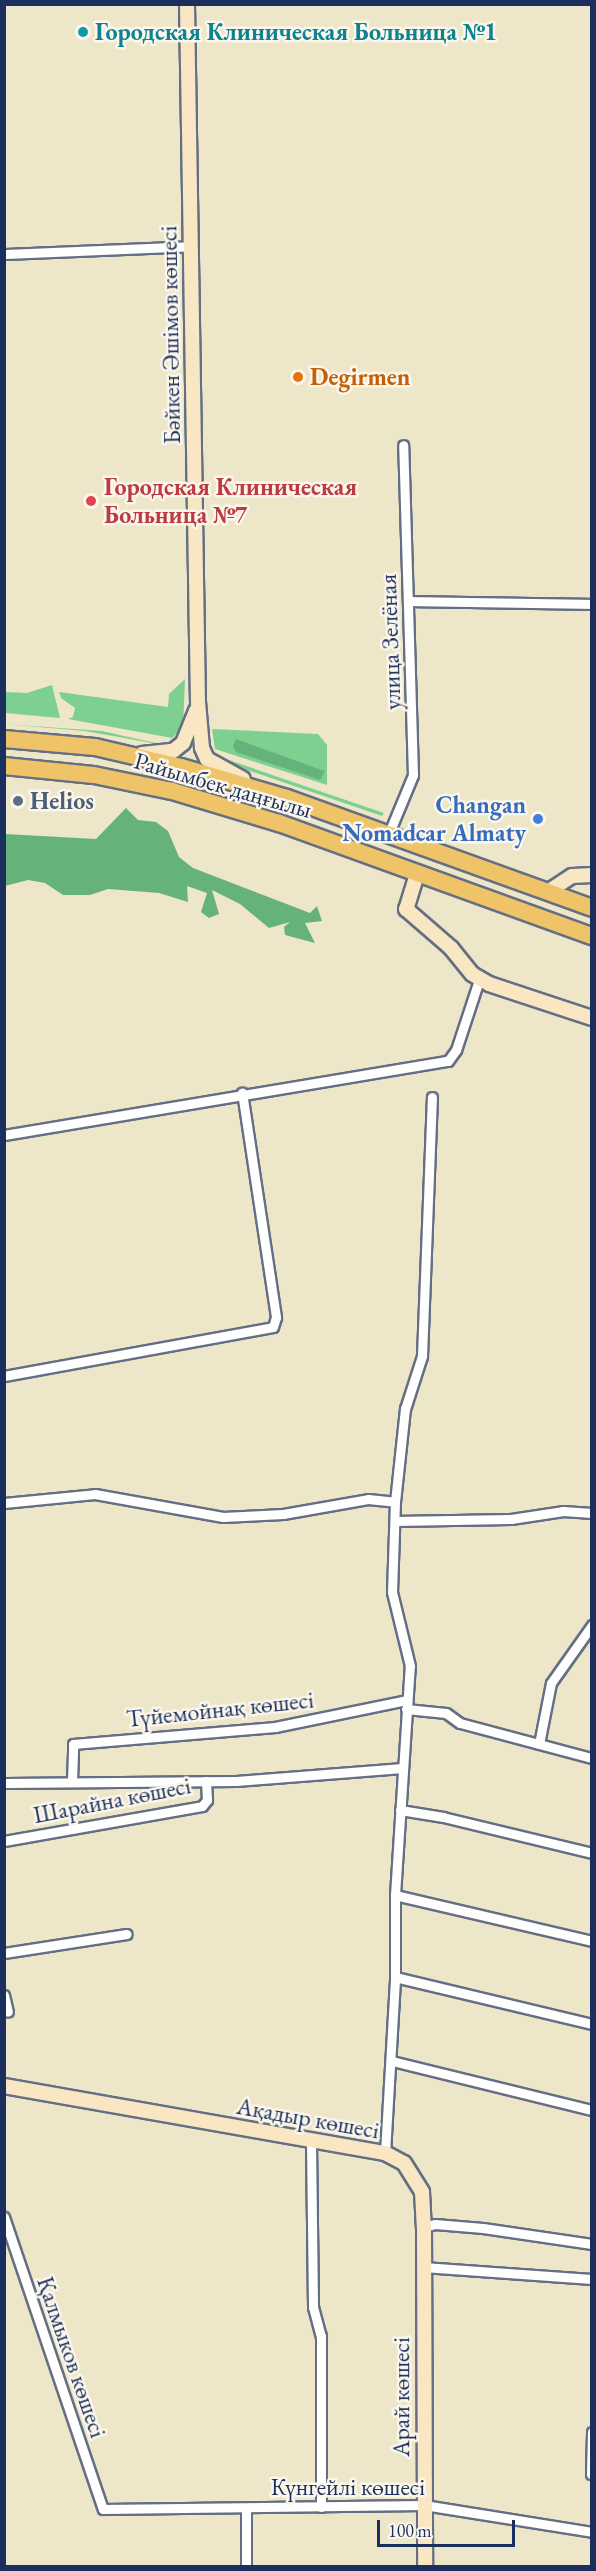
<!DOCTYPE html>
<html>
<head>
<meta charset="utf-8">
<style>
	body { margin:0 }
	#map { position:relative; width:596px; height:2571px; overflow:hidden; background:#ede6c9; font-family:"EB Garamond",serif }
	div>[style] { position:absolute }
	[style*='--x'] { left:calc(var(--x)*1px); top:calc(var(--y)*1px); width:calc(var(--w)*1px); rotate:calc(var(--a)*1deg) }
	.green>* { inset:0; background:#7ed091 }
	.forest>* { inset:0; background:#66b27b }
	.roads { filter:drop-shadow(2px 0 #646f83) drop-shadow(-2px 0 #646f83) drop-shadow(0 2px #646f83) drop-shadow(0 -2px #646f83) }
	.street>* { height:9px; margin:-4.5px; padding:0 4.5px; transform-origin:4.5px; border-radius:4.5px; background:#fff }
	.secondary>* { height:14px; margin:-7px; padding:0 7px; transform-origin:7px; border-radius:7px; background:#f9e7c3 }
	.highway>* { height:16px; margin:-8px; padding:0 8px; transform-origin:8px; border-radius:8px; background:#efc469 }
	.dots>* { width:16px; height:16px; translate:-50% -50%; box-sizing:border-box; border:3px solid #fbf7ec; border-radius:50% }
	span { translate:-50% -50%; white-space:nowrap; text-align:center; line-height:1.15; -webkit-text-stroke:5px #fbf7ec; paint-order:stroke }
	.culture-label { font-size:24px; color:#0d838f; font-weight:700 }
	.left { translate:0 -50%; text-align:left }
	.street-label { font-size:24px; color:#1b2f5e }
	.food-label { font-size:24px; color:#c56008; font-weight:700 }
	.health-label { font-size:24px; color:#be3a42; font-weight:700 }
	.service-label { font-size:24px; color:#4e5e75; font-weight:700 }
	.shop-label { font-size:24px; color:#366cbe; font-weight:700 }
	.right { translate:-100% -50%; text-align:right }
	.frame { position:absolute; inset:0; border:6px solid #1b2f5e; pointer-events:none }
	.scale { position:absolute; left:377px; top:2520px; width:138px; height:27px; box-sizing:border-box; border:3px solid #1b2f5e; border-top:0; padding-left:8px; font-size:18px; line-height:21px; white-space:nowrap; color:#1b2f5e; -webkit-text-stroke:4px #fbf7ec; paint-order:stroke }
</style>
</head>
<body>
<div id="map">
	<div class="green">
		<div style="clip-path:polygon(185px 679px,183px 728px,172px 738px,68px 719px,73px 717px,75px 708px,61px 698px,59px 692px,168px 707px,169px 694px)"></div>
		<div style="clip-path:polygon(52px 685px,60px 718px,5px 713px,5px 692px,27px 693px)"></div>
		<div style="clip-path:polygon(4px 724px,102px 731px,169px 746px,85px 731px)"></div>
		<div style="clip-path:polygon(212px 729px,318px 734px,327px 745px,327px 785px,215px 749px)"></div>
		<div style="clip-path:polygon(211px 754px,384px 813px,382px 816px,221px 761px)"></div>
	</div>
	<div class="forest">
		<div style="clip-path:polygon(236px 739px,313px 767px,325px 771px,320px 780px,236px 752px,233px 746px)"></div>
		<div style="clip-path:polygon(126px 808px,138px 820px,156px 822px,168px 831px,179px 857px,193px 868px,310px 913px,317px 906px,322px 921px,305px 923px,315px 943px,285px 935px,284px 927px,290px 922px,269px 928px,240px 904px,212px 890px,219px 914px,209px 918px,201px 912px,207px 893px,187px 886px,188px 902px,159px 893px,108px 889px,90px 895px,63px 895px,45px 883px,28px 880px,5px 886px,5px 834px,96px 839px)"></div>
	</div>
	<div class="roads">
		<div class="street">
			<div style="--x:4;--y:254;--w:188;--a:-2.4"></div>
			<div style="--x:409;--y:601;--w:183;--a:0.9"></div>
			<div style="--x:389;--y:833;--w:63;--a:-67.5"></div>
			<div style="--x:413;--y:775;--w:330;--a:-91.7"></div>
			<div style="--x:4;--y:1135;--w:450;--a:-9.5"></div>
			<div style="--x:448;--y:1061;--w:14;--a:-54"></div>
			<div style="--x:456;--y:1050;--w:74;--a:-71.8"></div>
			<div style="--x:4;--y:1376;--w:273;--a:-10.3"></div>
			<div style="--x:273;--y:1327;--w:10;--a:-73"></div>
			<div style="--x:276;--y:1317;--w:227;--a:-98.6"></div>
			<div style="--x:4;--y:1503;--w:91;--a:-5.6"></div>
			<div style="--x:95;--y:1494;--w:130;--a:10.2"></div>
			<div style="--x:223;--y:1517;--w:60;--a:-2.9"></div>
			<div style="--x:283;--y:1514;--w:86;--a:-10"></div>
			<div style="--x:368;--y:1499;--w:27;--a:6"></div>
			<div style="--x:395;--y:1521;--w:116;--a:-1"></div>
			<div style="--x:511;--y:1519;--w:53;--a:-8.7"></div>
			<div style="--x:563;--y:1511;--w:29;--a:4"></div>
			<div style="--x:406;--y:1709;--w:40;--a:5.7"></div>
			<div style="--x:446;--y:1713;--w:17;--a:36"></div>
			<div style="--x:460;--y:1723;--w:137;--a:14.9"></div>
			<div style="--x:539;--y:1744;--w:62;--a:-78.9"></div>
			<div style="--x:551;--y:1683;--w:71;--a:-54.7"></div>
			<div style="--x:72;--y:1781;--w:37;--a:-88"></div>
			<div style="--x:73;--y:1744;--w:203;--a:-4.8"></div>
			<div style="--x:275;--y:1727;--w:134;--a:-11.6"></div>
			<div style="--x:4;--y:1783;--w:232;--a:-0.5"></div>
			<div style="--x:236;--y:1781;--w:167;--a:-4.5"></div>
			<div style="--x:400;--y:1810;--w:44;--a:9.2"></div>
			<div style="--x:443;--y:1817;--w:153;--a:13.6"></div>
			<div style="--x:4;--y:1841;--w:201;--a:-10"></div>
			<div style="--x:202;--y:1806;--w:8;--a:-50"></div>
			<div style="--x:207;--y:1800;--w:19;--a:-93"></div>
			<div style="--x:395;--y:1895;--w:202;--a:13.1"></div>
			<div style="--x:4;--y:1953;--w:124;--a:-8.8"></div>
			<div style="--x:395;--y:1977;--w:203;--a:13.4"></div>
			<div style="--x:4;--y:1995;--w:17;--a:77"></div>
			<div style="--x:392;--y:2061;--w:206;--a:13.8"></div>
			<div style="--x:311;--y:2142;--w:165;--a:89.3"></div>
			<div style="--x:313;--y:2307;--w:30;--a:75"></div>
			<div style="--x:321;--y:2336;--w:171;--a:90"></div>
			<div style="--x:385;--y:2153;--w:176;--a:-86.7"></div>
			<div style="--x:395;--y:1977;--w:82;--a:-90"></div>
			<div style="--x:395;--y:1895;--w:229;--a:-86.3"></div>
			<div style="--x:410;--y:1666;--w:76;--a:-103.7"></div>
			<div style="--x:392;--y:1592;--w:90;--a:-88.1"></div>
			<div style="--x:395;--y:1502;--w:94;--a:-83.9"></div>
			<div style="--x:405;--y:1409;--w:56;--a:-72.2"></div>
			<div style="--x:422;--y:1356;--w:259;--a:-87.8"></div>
			<div style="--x:4;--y:2217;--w:308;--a:71.3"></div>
			<div style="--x:103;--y:2509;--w:321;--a:-0.7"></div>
			<div style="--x:424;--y:2505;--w:170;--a:9.1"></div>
			<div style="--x:424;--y:2227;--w:11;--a:-15"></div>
			<div style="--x:435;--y:2224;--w:48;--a:4.8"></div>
			<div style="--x:483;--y:2228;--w:110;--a:8.4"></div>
			<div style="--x:423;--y:2267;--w:169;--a:4.1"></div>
			<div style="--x:591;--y:2474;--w:42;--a:-88.6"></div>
			<div style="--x:246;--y:2508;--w:58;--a:90"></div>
		</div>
		<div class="secondary">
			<div style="--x:187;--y:4;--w:698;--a:89.1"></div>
			<div style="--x:198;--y:702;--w:46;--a:85"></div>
			<div style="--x:202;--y:748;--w:12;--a:66"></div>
			<div style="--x:207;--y:759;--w:41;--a:29.1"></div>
			<div style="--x:142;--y:754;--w:31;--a:-6"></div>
			<div style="--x:173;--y:751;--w:13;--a:-39"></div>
			<div style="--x:183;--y:743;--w:35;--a:-68"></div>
			<div style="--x:417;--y:874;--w:37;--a:107"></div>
			<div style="--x:406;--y:909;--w:60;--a:40.9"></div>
			<div style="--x:451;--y:948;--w:33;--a:51"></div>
			<div style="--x:472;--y:974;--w:20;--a:30"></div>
			<div style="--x:489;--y:984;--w:108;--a:18.3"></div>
			<div style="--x:552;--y:889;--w:24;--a:-33"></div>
			<div style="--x:572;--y:876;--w:20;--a:-3"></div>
			<div style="--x:4;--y:2086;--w:387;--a:10"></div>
			<div style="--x:385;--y:2153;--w:21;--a:28"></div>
			<div style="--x:404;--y:2163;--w:34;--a:58"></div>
			<div style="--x:422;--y:2192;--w:35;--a:87"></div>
			<div style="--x:424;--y:2227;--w:339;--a:89.8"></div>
		</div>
		<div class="highway">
			<div style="--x:4;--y:739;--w:91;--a:5"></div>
			<div style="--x:95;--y:747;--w:88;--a:13.1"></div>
			<div style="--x:181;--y:767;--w:110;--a:16.3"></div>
			<div style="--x:287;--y:798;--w:324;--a:19.8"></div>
			<div style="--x:4;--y:766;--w:90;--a:5.7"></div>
			<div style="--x:94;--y:775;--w:80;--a:11.6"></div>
			<div style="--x:172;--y:791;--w:112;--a:16.7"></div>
			<div style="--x:279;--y:823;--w:333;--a:19.9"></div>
		</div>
	</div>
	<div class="dots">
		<div style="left:83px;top:32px;background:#0f9aa8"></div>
		<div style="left:298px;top:377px;background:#e8710a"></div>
		<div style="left:91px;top:501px;background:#e0444e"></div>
		<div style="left:18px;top:801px;background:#5c6f8a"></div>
		<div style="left:538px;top:819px;background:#3f7fe0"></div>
	</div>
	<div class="culture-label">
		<span class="left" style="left:95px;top:32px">Городская Клиническая Больница №1</span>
	</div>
	<div class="street-label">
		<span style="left:170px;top:335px;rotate:-91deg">Бәйкен Әшімов көшесі</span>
		<span style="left:390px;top:642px;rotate:-92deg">улица Зелёная</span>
		<span style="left:223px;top:785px;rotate:16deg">Райымбек даңғылы</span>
		<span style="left:220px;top:1709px;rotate:-6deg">Түйемойнақ көшесі</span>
		<span style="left:112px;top:1800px;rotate:-11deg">Шарайна көшесі</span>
		<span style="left:308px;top:2118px;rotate:10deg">Ақадыр көшесі</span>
		<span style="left:72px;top:2357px;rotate:71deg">Қалмыков көшесі</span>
		<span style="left:401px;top:2397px;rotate:-90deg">Арай көшесі</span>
		<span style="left:348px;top:2487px">Күнгейлі көшесі</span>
	</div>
	<div class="food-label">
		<span class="left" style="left:310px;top:377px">Degirmen</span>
	</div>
	<div class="health-label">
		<span class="left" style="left:104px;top:501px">Городская Клиническая<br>Больница №7</span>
	</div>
	<div class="service-label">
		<span class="left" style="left:30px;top:801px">Helios</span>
	</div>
	<div class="shop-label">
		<span class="right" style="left:526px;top:819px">Changan<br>Nomadcar Almaty</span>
	</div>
	<div class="frame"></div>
	<div class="scale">100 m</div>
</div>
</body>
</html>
